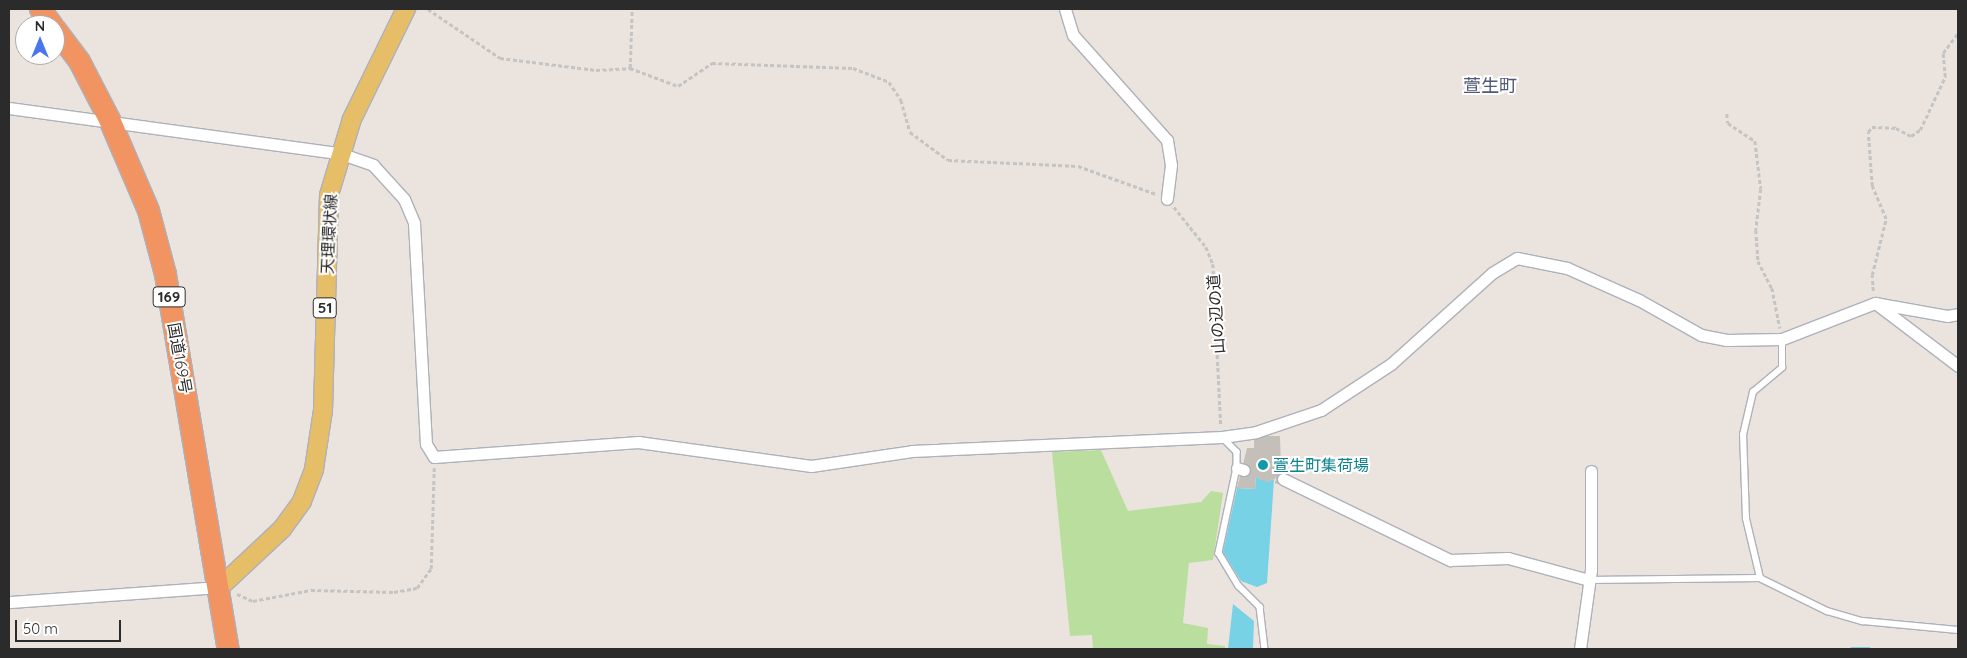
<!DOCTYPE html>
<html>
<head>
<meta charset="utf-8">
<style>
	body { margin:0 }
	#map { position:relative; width:1967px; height:658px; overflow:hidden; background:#ebe4de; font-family:Quicksand,"Noto Sans JP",sans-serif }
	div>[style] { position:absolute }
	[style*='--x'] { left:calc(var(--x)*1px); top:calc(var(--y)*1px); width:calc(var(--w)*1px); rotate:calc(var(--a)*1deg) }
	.green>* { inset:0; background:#b9de9e }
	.water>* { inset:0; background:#78d2e6 }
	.stream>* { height:4.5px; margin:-2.25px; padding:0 2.25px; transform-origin:2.25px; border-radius:2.25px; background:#78d2e6 }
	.building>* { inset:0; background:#c4c0b9 }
	.street-tunnel>* { height:11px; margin-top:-5.5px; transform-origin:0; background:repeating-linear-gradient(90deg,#c5bfba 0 11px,transparent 0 16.5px) }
	.path>* { height:2.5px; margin-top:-1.25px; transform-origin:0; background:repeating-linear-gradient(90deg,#c4c4c4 0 4px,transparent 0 6.5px) }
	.roads { filter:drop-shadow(1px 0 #aeb1ba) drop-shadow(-1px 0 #aeb1ba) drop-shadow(0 1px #aeb1ba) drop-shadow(0 -1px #aeb1ba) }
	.lane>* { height:5.5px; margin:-2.75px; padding:0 2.75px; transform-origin:2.75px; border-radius:2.75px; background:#fff }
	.street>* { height:11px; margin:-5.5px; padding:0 5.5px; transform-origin:5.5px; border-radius:5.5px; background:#fff }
	.primary>* { height:18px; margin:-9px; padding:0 9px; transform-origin:9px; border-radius:9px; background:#e7be68 }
	.highway>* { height:21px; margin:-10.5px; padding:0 10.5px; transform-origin:10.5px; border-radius:10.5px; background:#f29462 }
	.dots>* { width:14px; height:14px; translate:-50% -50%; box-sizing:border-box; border:2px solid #fff; border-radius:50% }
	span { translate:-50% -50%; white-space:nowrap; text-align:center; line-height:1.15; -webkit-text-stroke:4px #fff; paint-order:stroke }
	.shield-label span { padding:1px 4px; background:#fff; border:1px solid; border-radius:4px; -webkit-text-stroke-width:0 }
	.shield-label { font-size:15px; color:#2b2b2b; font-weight:700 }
	.street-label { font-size:16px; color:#2b2b2b }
	.culture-label { font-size:16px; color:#0d838f }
	.left { translate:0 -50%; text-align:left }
	.neighbourhood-label { font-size:18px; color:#4e5978 }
	.frame { position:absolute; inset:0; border:10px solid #2b2b2b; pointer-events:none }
	.north { position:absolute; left:15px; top:15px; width:50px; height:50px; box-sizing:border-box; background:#fff; border:1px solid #aaa; border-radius:50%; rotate:0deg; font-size:14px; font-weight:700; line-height:20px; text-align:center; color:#2b2b2b }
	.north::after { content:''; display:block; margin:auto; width:18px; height:22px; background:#4a76ed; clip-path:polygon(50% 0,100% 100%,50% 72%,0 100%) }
	.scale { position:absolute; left:15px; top:620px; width:106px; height:22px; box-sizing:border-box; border:2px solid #2b2b2b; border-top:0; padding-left:6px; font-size:15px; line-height:18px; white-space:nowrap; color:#2b2b2b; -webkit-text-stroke:4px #fff; paint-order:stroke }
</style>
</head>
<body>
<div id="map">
	<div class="green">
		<div style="clip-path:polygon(1101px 450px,1128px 511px,1201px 502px,1211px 491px,1223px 493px,1213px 560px,1189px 563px,1183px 623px,1208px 628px,1207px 644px,1225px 646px,1225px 649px,1093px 649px,1092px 635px,1070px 636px,1052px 452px)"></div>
	</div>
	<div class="water">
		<div style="clip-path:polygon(1256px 477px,1274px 480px,1267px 583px,1257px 587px,1241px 581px,1223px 552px,1237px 488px,1255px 489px)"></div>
		<div style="clip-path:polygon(1233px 604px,1254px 621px,1253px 649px,1228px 649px)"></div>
	</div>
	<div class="stream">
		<div style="--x:1852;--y:649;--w:17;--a:0"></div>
	</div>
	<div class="building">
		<div style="clip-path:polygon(1254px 436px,1280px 436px,1281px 470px,1274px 480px,1256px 477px,1255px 489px,1237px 488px,1247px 448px,1254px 448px)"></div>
	</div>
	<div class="street-tunnel">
		<div style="--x:1244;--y:470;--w:40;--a:13"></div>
	</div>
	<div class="path">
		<div style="--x:428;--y:9;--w:87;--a:34.2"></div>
		<div style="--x:500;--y:58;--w:97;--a:7.1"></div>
		<div style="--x:596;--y:70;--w:34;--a:-3"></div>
		<div style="--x:630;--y:68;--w:51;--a:20.6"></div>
		<div style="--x:678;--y:86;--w:41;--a:-34.1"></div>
		<div style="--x:712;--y:63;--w:141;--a:2"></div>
		<div style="--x:853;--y:68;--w:39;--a:21"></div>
		<div style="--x:889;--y:82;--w:22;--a:56"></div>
		<div style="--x:901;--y:100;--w:33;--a:74"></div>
		<div style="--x:910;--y:132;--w:47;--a:36.4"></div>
		<div style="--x:948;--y:160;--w:130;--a:2.6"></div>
		<div style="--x:1078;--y:166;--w:83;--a:19.7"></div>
		<div style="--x:630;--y:68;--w:59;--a:-88.1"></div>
		<div style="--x:1727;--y:114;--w:9;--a:84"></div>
		<div style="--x:1728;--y:123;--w:32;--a:34"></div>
		<div style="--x:1755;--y:141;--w:48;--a:82.9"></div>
		<div style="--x:1761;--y:189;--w:41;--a:97"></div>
		<div style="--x:1756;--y:230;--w:31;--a:86"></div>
		<div style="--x:1758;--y:261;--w:30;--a:63"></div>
		<div style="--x:1772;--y:288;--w:41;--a:78.7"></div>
		<div style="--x:1174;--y:207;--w:51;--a:51.3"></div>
		<div style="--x:1206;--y:247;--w:18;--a:68"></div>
		<div style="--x:1213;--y:264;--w:162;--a:87.2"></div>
		<div style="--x:1873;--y:291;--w:16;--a:-94"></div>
		<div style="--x:1872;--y:275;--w:58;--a:-76"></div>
		<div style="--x:1886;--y:219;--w:36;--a:-113"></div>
		<div style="--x:1872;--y:186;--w:54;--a:-94.2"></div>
		<div style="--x:1868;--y:132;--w:6;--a:-51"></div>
		<div style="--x:1872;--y:127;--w:24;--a:2"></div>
		<div style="--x:1896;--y:128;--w:17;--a:28"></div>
		<div style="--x:1911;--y:136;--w:11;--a:-34"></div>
		<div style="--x:1920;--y:130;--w:59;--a:-64.7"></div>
		<div style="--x:1945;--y:77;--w:24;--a:-95"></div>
		<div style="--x:1943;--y:53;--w:25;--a:-53"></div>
		<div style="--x:237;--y:594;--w:17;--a:24"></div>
		<div style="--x:253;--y:601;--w:59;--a:-10.7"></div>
		<div style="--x:311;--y:590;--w:83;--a:1.4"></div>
		<div style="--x:394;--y:592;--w:23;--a:-10"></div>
		<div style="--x:417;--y:588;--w:24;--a:-54"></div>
		<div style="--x:431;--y:569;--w:101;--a:-88.3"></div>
	</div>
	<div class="roads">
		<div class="lane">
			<div style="--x:1222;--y:437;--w:21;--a:45"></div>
			<div style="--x:1237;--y:452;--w:16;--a:90"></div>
			<div style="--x:1237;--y:468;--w:87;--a:102"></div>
			<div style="--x:1219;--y:553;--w:39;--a:59"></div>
			<div style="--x:1239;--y:586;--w:30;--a:45"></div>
			<div style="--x:1260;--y:607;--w:42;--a:83.2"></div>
			<div style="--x:1760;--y:578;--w:61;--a:-103.3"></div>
			<div style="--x:1746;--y:519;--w:84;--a:-92"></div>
			<div style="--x:1743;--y:435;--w:44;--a:-76.9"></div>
			<div style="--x:1753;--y:392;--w:38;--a:-40"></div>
			<div style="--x:1782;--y:368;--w:29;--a:-90"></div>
			<div style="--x:1589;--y:580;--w:171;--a:-0.7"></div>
			<div style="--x:1760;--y:578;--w:75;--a:26.2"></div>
			<div style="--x:1827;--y:611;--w:37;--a:16"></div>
			<div style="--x:1863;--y:621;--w:95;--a:5.4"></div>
		</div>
		<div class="street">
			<div style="--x:1065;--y:9;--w:27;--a:73"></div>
			<div style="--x:1073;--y:35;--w:141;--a:48.2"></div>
			<div style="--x:1167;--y:140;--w:25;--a:81"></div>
			<div style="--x:1171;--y:165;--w:34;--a:97"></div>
			<div style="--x:9;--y:108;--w:333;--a:7.8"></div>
			<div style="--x:339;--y:153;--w:36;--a:19"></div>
			<div style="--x:373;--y:165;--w:46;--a:47.6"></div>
			<div style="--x:404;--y:199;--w:26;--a:67"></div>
			<div style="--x:414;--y:223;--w:221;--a:86.9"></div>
			<div style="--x:426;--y:444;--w:15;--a:58"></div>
			<div style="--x:434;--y:457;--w:205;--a:-4.2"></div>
			<div style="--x:638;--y:442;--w:175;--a:7.9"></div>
			<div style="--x:811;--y:466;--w:102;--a:-8.4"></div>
			<div style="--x:912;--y:451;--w:310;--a:-2.6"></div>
			<div style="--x:1222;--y:437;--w:34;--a:-8"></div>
			<div style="--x:1256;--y:432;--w:69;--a:-18.7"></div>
			<div style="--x:1321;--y:410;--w:84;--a:-33.3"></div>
			<div style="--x:1391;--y:364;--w:136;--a:-42"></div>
			<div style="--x:1492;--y:273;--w:29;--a:-31"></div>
			<div style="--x:1517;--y:258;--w:51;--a:11.3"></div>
			<div style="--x:1567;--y:268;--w:79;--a:24"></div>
			<div style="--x:1639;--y:300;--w:71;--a:29.4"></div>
			<div style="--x:1701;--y:335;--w:25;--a:11"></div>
			<div style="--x:1726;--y:340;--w:56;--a:-1"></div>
			<div style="--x:1782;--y:339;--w:100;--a:-21.2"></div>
			<div style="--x:1875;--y:303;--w:73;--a:10.2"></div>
			<div style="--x:1947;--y:316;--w:11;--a:-10"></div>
			<div style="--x:1878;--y:305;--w:101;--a:37.3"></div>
			<div style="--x:1237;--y:468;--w:7;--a:16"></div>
			<div style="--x:1283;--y:479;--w:186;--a:25.9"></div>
			<div style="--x:1450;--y:560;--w:58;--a:-2"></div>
			<div style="--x:1508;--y:558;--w:84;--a:15.2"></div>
			<div style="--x:9;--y:602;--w:212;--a:-4.1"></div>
			<div style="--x:1580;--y:649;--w:80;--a:-82.1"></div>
			<div style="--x:1591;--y:570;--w:99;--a:-90"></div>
		</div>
		<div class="primary">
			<div style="--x:220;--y:587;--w:85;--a:-43.1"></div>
			<div style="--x:282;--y:529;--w:34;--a:-54"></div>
			<div style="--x:302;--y:501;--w:34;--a:-69"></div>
			<div style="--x:314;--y:469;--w:60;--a:-81.3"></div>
			<div style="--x:323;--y:410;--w:215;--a:-88.4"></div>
			<div style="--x:329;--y:195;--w:79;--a:-73.2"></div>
			<div style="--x:352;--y:119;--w:123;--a:-63.9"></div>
		</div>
		<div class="highway">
			<div style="--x:40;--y:9;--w:20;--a:53"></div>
			<div style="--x:55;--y:29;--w:40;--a:53"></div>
			<div style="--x:79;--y:61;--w:65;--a:62.7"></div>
			<div style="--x:109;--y:119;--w:99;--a:66.8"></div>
			<div style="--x:148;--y:210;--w:66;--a:75.1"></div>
			<div style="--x:165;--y:274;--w:380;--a:80.5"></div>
		</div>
	</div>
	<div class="dots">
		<div style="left:1263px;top:465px;background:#0f9aa8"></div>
	</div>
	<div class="shield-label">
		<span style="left:169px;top:297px">169</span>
		<span style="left:325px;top:308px">51</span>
	</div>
	<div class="street-label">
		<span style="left:329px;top:234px;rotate:-87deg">天理環状線</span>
		<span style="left:1216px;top:314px;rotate:-94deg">山の辺の道</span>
		<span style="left:180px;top:358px;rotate:80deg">国道169号</span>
	</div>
	<div class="culture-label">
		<span class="left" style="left:1273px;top:465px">萱生町集荷場</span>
	</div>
	<div class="neighbourhood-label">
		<span style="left:1490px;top:86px">萱生町</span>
	</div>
	<div class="frame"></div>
	<div class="north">N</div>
	<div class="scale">50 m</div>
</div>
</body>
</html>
